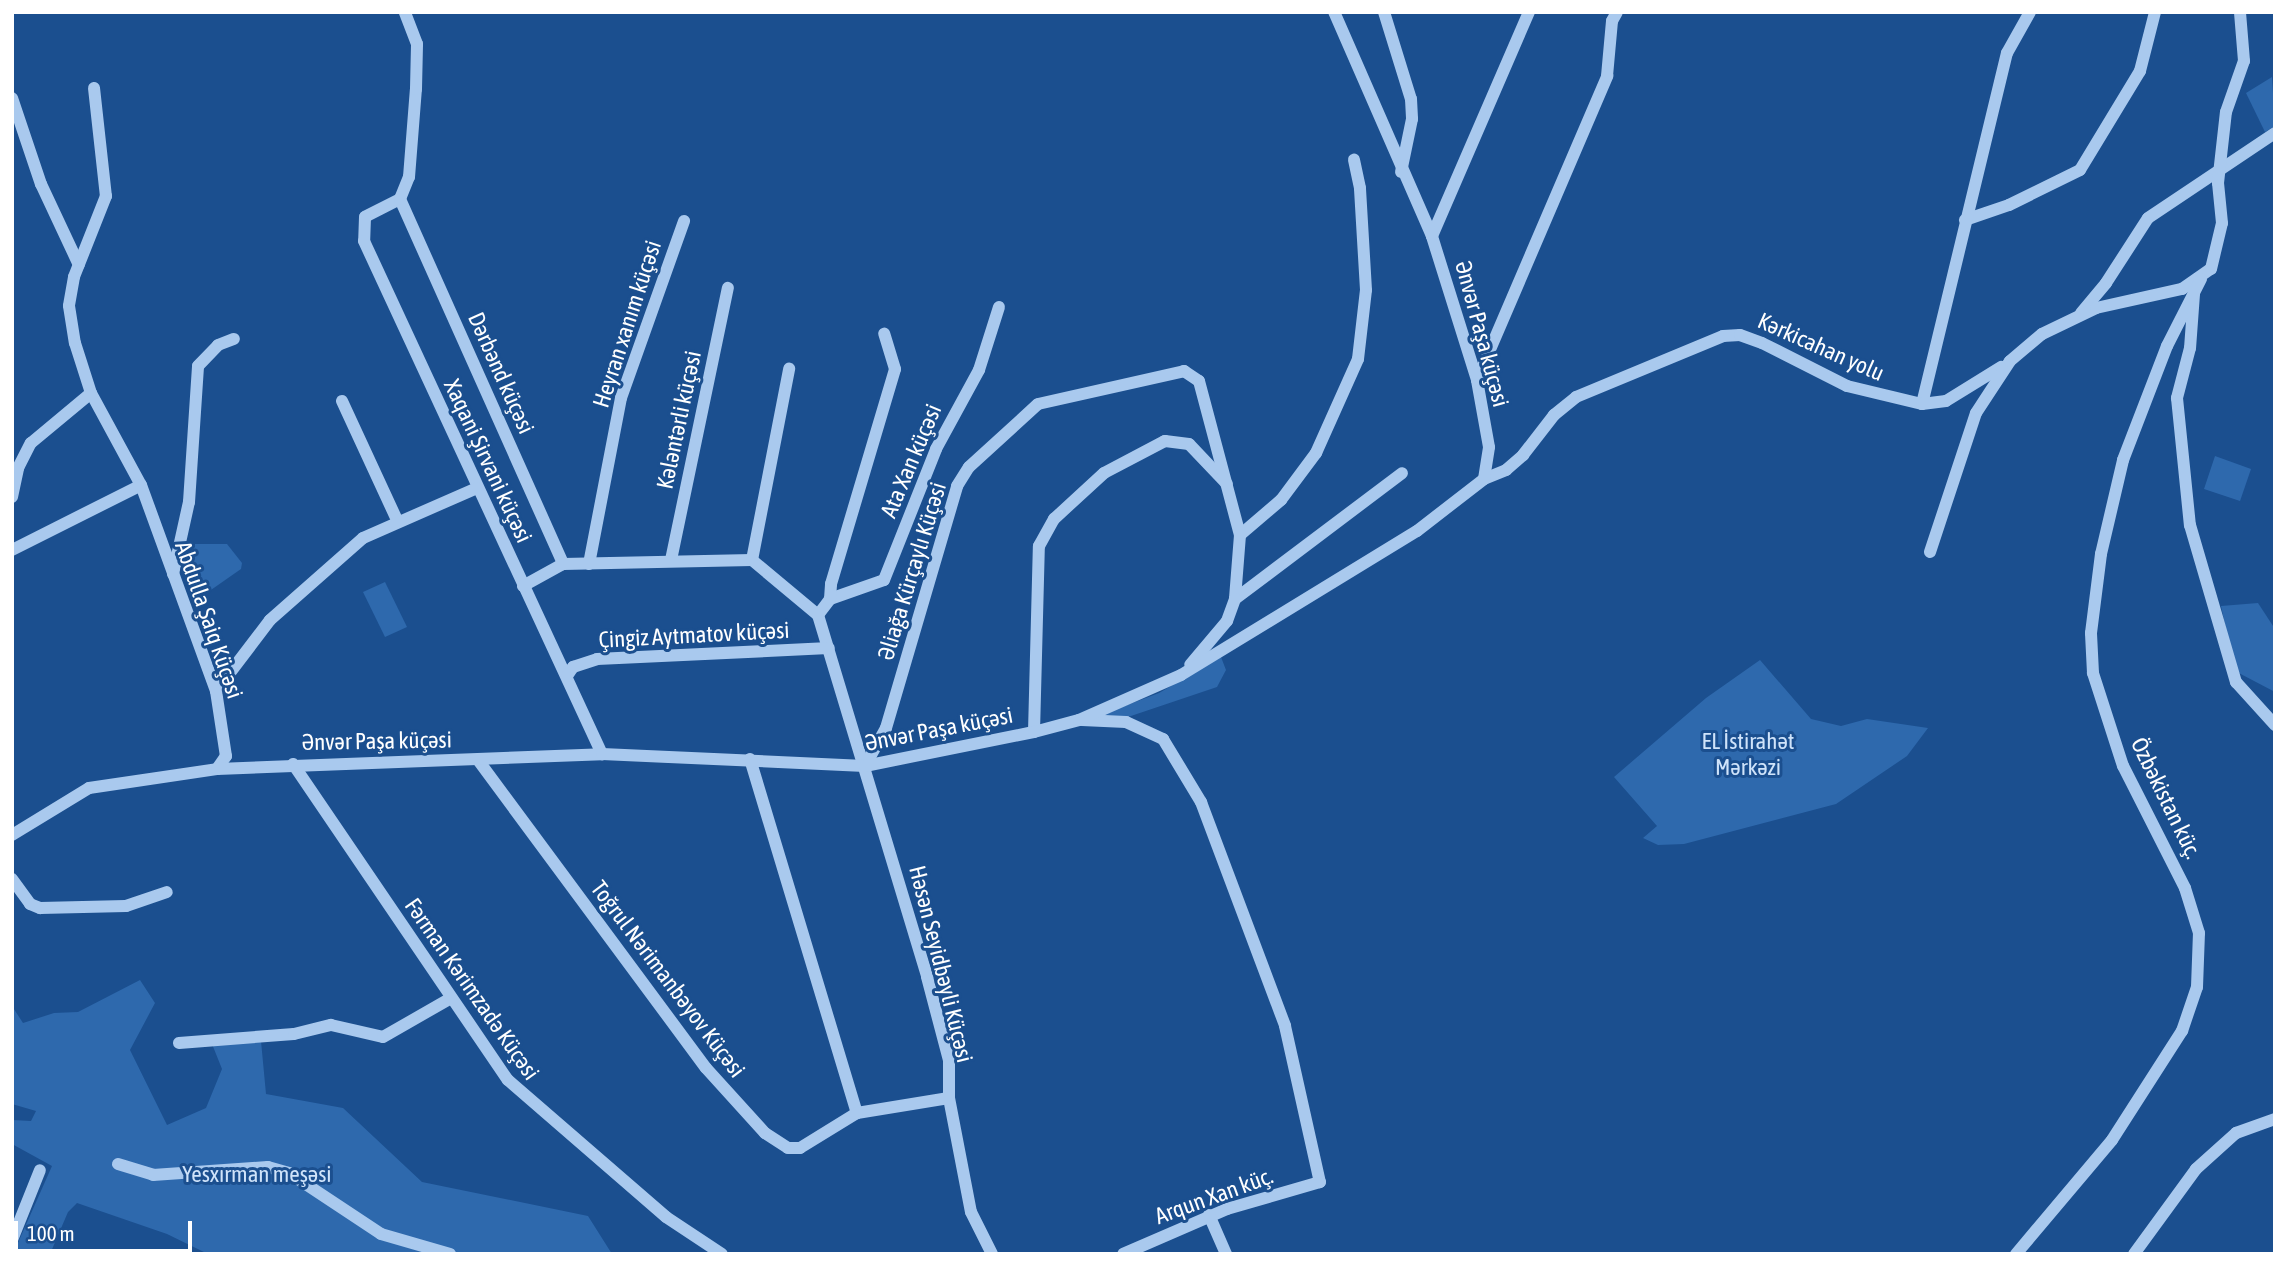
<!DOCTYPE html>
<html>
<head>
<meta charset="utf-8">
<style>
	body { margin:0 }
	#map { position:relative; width:2287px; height:1266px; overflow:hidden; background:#1b4f8f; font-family:"Asap Condensed",sans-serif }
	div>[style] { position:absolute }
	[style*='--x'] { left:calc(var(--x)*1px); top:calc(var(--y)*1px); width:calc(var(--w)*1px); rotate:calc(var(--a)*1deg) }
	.green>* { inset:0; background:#2e69ad }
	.minor>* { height:12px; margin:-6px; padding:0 6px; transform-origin:6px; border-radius:6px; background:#a9c9ee }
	span { translate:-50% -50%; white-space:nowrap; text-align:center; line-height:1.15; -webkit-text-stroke:6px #1b4f8f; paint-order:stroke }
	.street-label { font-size:23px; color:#fff }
	.park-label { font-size:23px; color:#cfe3fa }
	.frame { position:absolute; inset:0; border:14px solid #fff; pointer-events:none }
	.scale { position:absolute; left:14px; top:1221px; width:178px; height:32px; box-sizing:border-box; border:4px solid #fff; border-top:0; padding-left:9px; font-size:21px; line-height:24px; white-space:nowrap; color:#fff; -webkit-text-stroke:5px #1b4f8f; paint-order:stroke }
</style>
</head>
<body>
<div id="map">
	<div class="green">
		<div style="clip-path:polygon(2272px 77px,2275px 126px,2265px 132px,2246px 93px)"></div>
		<div style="clip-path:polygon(2215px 456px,2251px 469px,2240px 501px,2204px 489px)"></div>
		<div style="clip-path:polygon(195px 544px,227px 544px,242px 563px,241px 569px,208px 592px,200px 593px,186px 560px)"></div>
		<div style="clip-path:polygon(385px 582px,407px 627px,385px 637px,363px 592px)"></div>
		<div style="clip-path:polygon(2258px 603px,2275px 629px,2275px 692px,2235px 671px,2221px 606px)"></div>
		<div style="clip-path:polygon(1221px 657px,1226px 670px,1217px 687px,1125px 718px,1098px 716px,1159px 693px)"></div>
		<div style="clip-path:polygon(1760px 660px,1811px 719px,1841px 726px,1867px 719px,1928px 728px,1907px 756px,1836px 804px,1684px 844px,1658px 845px,1643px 838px,1657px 826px,1614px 777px,1706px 698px)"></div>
		<div style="clip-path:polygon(140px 980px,155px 1003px,130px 1050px,167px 1125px,206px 1108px,222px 1069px,212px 1044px,261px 1041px,266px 1094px,343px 1108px,422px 1182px,588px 1216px,612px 1254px,208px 1254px,167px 1234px,77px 1203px,68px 1212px,50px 1254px,13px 1254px,52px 1166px,12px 1144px,12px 1120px,31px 1121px,36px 1111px,12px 1104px,12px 1006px,23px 1023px,54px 1013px,78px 1012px)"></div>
	</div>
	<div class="minor">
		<div style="--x:1384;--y:12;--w:91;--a:72.8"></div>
		<div style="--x:1411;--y:99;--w:20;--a:87"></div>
		<div style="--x:1412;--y:119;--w:54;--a:101.7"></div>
		<div style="--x:94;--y:88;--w:109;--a:83.7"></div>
		<div style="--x:106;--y:196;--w:87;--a:111.6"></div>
		<div style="--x:74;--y:277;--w:29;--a:100"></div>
		<div style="--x:69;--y:306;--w:37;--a:81"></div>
		<div style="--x:75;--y:343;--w:52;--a:72.3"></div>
		<div style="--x:91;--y:393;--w:105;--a:61.5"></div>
		<div style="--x:141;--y:485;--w:219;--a:70"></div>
		<div style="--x:216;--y:691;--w:66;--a:81.3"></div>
		<div style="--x:226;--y:756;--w:16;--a:125"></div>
		<div style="--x:12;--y:98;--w:91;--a:71.4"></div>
		<div style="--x:41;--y:184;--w:89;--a:64.9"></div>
		<div style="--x:400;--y:199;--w:39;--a:153"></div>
		<div style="--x:365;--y:217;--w:24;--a:92"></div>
		<div style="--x:364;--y:241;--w:566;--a:65.11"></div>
		<div style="--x:400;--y:199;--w:400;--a:65.9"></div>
		<div style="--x:400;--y:199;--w:24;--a:-68"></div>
		<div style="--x:409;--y:177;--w:88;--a:-85.5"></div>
		<div style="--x:416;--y:89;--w:45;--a:-88.7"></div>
		<div style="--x:417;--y:44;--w:34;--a:-111"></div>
		<div style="--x:1965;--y:220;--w:46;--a:-18.8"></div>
		<div style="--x:2009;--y:205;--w:79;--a:-26.2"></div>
		<div style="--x:2080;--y:170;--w:116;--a:-58.8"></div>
		<div style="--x:2140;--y:71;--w:61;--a:-75.7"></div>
		<div style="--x:1432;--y:236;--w:244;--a:-66.6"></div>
		<div style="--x:2194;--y:294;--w:54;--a:94.2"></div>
		<div style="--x:2190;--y:348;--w:52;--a:104.6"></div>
		<div style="--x:2177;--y:398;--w:128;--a:84.2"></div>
		<div style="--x:2190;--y:525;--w:164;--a:73.7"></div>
		<div style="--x:2236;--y:682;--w:58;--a:47.8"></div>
		<div style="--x:2081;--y:313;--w:39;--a:-50"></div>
		<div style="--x:2106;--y:283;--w:77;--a:-57.1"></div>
		<div style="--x:2148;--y:218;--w:153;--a:-33.8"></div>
		<div style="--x:1477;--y:380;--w:331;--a:-66.8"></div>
		<div style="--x:1607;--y:76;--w:55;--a:-84.8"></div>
		<div style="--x:1612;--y:21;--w:10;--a:-61"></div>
		<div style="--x:342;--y:401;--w:133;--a:65.2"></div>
		<div style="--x:1922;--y:404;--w:361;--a:-76.4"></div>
		<div style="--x:2007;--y:53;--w:47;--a:-60.7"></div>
		<div style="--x:1484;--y:479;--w:24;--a:-22"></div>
		<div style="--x:1506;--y:470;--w:23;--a:-41"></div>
		<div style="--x:1523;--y:455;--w:51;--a:-52.2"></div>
		<div style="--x:1554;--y:415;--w:28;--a:-39"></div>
		<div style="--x:1576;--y:397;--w:159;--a:-22.5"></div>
		<div style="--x:1723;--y:336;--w:17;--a:-3"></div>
		<div style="--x:1740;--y:335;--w:23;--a:20"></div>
		<div style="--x:1762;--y:343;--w:95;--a:26.8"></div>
		<div style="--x:1847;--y:386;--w:77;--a:13.5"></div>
		<div style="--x:1922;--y:404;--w:24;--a:-7"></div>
		<div style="--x:1946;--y:401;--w:65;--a:-31.7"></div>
		<div style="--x:12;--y:497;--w:30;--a:-78"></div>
		<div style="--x:18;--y:468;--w:28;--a:-63"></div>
		<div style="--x:31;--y:443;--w:78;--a:-39.8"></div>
		<div style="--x:1240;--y:535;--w:54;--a:-40.5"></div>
		<div style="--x:1281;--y:500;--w:59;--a:-53.3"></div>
		<div style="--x:1316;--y:453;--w:103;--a:-65.9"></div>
		<div style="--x:1358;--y:359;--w:69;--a:-83.4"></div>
		<div style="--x:1366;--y:290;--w:102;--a:-93.4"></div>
		<div style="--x:1360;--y:188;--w:29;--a:-102"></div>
		<div style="--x:12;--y:550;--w:144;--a:-26.7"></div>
		<div style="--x:1930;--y:552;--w:146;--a:-71.7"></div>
		<div style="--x:1976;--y:413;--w:62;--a:-56.8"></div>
		<div style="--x:2010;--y:361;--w:42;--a:-40.2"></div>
		<div style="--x:2042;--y:334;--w:60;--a:-25.7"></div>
		<div style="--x:2096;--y:308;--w:88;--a:-12.5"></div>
		<div style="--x:2182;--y:289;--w:35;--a:-35"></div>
		<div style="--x:2211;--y:269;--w:47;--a:-76.6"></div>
		<div style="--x:2222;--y:223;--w:40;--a:-95.7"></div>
		<div style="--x:2218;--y:183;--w:71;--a:-83.6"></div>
		<div style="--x:2226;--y:112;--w:54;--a:-70.6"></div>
		<div style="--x:2244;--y:61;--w:49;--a:-94.7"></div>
		<div style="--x:671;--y:560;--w:278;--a:-78.2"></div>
		<div style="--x:752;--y:560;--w:195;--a:-79"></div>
		<div style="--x:589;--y:564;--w:169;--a:-79.1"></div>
		<div style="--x:621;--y:398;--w:188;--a:-70.4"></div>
		<div style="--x:173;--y:574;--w:74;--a:-77.5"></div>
		<div style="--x:189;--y:502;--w:136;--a:-86.2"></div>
		<div style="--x:198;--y:366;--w:29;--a:-46"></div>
		<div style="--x:218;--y:345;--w:17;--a:-21"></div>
		<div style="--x:523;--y:586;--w:46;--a:-28.8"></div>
		<div style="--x:563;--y:564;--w:189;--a:-1.2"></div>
		<div style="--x:752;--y:560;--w:86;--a:39.8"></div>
		<div style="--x:818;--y:615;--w:378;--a:73.2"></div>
		<div style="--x:927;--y:977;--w:86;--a:75.2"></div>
		<div style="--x:949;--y:1060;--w:38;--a:90"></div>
		<div style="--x:949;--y:1098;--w:116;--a:79.1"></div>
		<div style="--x:971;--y:1212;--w:47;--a:63.4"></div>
		<div style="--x:830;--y:599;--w:57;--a:-19.4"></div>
		<div style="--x:884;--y:580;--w:141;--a:-68.3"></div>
		<div style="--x:936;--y:449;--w:90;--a:-61.4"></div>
		<div style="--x:979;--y:370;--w:66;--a:-72.4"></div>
		<div style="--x:1235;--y:599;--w:209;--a:-37"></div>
		<div style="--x:818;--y:615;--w:20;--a:-53"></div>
		<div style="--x:830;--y:599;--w:15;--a:-86"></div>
		<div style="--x:831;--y:584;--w:224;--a:-73.4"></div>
		<div style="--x:895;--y:369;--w:37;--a:-107"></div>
		<div style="--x:567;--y:676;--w:11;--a:-56"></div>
		<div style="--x:573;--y:667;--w:25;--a:-18"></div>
		<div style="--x:597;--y:659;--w:232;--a:-2.7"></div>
		<div style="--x:216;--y:691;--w:89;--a:-52.7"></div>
		<div style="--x:270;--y:620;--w:124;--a:-41.4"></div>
		<div style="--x:363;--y:538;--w:124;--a:-23.7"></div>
		<div style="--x:1082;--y:720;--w:44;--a:2.6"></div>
		<div style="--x:1126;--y:722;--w:41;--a:24.7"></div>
		<div style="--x:1163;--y:739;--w:74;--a:58.9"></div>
		<div style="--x:1201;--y:802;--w:239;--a:69.4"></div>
		<div style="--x:1285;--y:1026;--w:160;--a:77.4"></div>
		<div style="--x:1320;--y:1182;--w:97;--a:163.8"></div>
		<div style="--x:1227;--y:1209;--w:113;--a:156.6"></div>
		<div style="--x:1034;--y:732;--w:186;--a:-88.5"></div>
		<div style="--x:1039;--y:546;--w:31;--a:-61"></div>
		<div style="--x:1054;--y:519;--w:68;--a:-42.6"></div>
		<div style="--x:1104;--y:473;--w:69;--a:-27.7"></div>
		<div style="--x:1165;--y:441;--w:24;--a:7"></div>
		<div style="--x:1189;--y:444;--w:55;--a:46.5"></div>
		<div style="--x:750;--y:759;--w:370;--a:73.2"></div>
		<div style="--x:857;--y:1113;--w:93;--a:-9.3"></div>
		<div style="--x:478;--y:760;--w:383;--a:53.5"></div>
		<div style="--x:706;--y:1068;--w:88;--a:47.8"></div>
		<div style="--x:765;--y:1133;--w:27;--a:33"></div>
		<div style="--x:788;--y:1148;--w:12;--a:0"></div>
		<div style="--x:800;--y:1148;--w:67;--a:-31.6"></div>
		<div style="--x:293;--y:764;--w:382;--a:55.8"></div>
		<div style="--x:508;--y:1080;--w:209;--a:40.9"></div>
		<div style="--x:666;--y:1217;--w:67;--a:33.5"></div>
		<div style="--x:865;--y:766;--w:43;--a:-61.1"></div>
		<div style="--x:886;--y:728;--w:252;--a:-73.6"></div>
		<div style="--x:957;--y:486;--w:22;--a:-58"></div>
		<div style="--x:969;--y:467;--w:93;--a:-42.4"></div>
		<div style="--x:1038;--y:404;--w:150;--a:-12.7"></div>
		<div style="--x:1184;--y:371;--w:18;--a:34"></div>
		<div style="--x:1199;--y:381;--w:159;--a:75.1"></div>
		<div style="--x:1240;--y:535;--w:64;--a:94.5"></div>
		<div style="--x:1235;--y:599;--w:23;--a:110"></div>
		<div style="--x:1227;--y:621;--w:57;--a:130.1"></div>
		<div style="--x:12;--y:835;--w:90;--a:-31.4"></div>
		<div style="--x:89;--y:788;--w:129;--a:-8.4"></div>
		<div style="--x:217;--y:769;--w:385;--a:-2.2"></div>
		<div style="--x:602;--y:754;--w:263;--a:2.6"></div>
		<div style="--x:865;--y:766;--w:172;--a:-11.4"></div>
		<div style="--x:1034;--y:732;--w:47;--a:-14.9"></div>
		<div style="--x:1079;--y:720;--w:111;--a:-23.8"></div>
		<div style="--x:1181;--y:675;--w:276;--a:-31.4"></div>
		<div style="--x:1417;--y:531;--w:85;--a:-37.8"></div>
		<div style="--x:1484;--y:479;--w:32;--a:-81"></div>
		<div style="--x:1489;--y:447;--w:68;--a:-100.2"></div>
		<div style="--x:1477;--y:380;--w:151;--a:-107.4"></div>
		<div style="--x:1432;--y:236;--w:244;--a:-113.6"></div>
		<div style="--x:12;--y:879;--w:31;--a:54"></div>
		<div style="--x:30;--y:904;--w:11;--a:22"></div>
		<div style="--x:40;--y:908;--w:86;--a:-1.3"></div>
		<div style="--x:126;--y:906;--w:43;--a:-18.9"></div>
		<div style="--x:179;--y:1043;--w:115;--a:-4.5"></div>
		<div style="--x:294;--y:1034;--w:38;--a:-14"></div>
		<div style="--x:331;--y:1025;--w:53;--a:13"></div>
		<div style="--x:383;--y:1037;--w:78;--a:-29.8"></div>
		<div style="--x:118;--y:1164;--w:37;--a:17"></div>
		<div style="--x:153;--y:1175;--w:115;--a:-4"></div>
		<div style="--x:268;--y:1167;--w:22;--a:16"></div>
		<div style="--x:289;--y:1173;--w:110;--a:33.5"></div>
		<div style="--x:381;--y:1234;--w:72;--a:16.2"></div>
		<div style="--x:1209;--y:1215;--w:43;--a:66.4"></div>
		<div style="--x:12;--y:1240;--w:75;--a:-68.2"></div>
		<div style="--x:2016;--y:1254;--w:149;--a:-49.9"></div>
		<div style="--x:2112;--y:1140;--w:130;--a:-57.3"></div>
		<div style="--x:2182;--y:1031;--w:46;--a:-71.2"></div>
		<div style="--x:2197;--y:987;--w:54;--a:-87.9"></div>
		<div style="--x:2199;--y:933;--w:47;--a:-107.3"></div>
		<div style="--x:2185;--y:888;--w:137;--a:-116.9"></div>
		<div style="--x:2123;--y:766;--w:98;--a:-107.9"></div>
		<div style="--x:2093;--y:673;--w:40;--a:-92.9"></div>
		<div style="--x:2091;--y:633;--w:80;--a:-82.8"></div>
		<div style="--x:2101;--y:554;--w:97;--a:-76.8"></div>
		<div style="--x:2123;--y:460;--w:122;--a:-68.9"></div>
		<div style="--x:2167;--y:346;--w:75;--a:-63.1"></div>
		<div style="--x:2134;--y:1254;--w:105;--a:-53.9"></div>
		<div style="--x:2196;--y:1169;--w:54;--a:-42"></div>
		<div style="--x:2236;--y:1133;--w:41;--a:-19.7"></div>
	</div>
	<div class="street-label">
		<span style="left:627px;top:324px;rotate:-72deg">Heyran xanım küçəsi</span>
		<span style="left:1482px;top:334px;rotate:75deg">Ənvər Paşa küçəsi</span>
		<span style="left:1821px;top:347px;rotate:24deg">Kərkicahan yolu</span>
		<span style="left:501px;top:373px;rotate:66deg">Dərbənd küçəsi</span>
		<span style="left:679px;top:420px;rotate:-78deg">Kələntərli küçəsi</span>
		<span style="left:488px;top:461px;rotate:65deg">Xaqani Şirvani küçəsi</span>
		<span style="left:911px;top:461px;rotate:-67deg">Ata Xan küçəsi</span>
		<span style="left:912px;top:571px;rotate:-73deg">Əliağa Kürçaylı Küçəsi</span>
		<span style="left:209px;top:620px;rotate:71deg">Abdulla Şaiq Küçəsi</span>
		<span style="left:694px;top:635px;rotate:-3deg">Çingiz Aytmatov küçəsi</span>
		<span style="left:939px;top:729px;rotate:-11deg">Ənvər Paşa küçəsi</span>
		<span style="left:377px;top:741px;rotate:-1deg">Ənvər Paşa küçəsi</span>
		<span style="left:2166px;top:798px;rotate:64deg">Özbəkistan küç.</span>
		<span style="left:941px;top:964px;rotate:76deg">Həsən Seyidbəyli Küçəsi</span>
		<span style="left:668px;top:979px;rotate:53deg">Toğrul Nərimanbəyov Küçəsi</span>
		<span style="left:472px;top:989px;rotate:55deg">Fərman Kərimzadə Küçəsi</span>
		<span style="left:1214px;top:1196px;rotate:-20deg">Arqun Xan küç.</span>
	</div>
	<div class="park-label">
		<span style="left:1748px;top:754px">EL İstirahət<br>Mərkəzi</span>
		<span style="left:257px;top:1174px">Yesxırman meşəsi</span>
	</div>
	<div class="frame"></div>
	<div class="scale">100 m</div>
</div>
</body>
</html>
